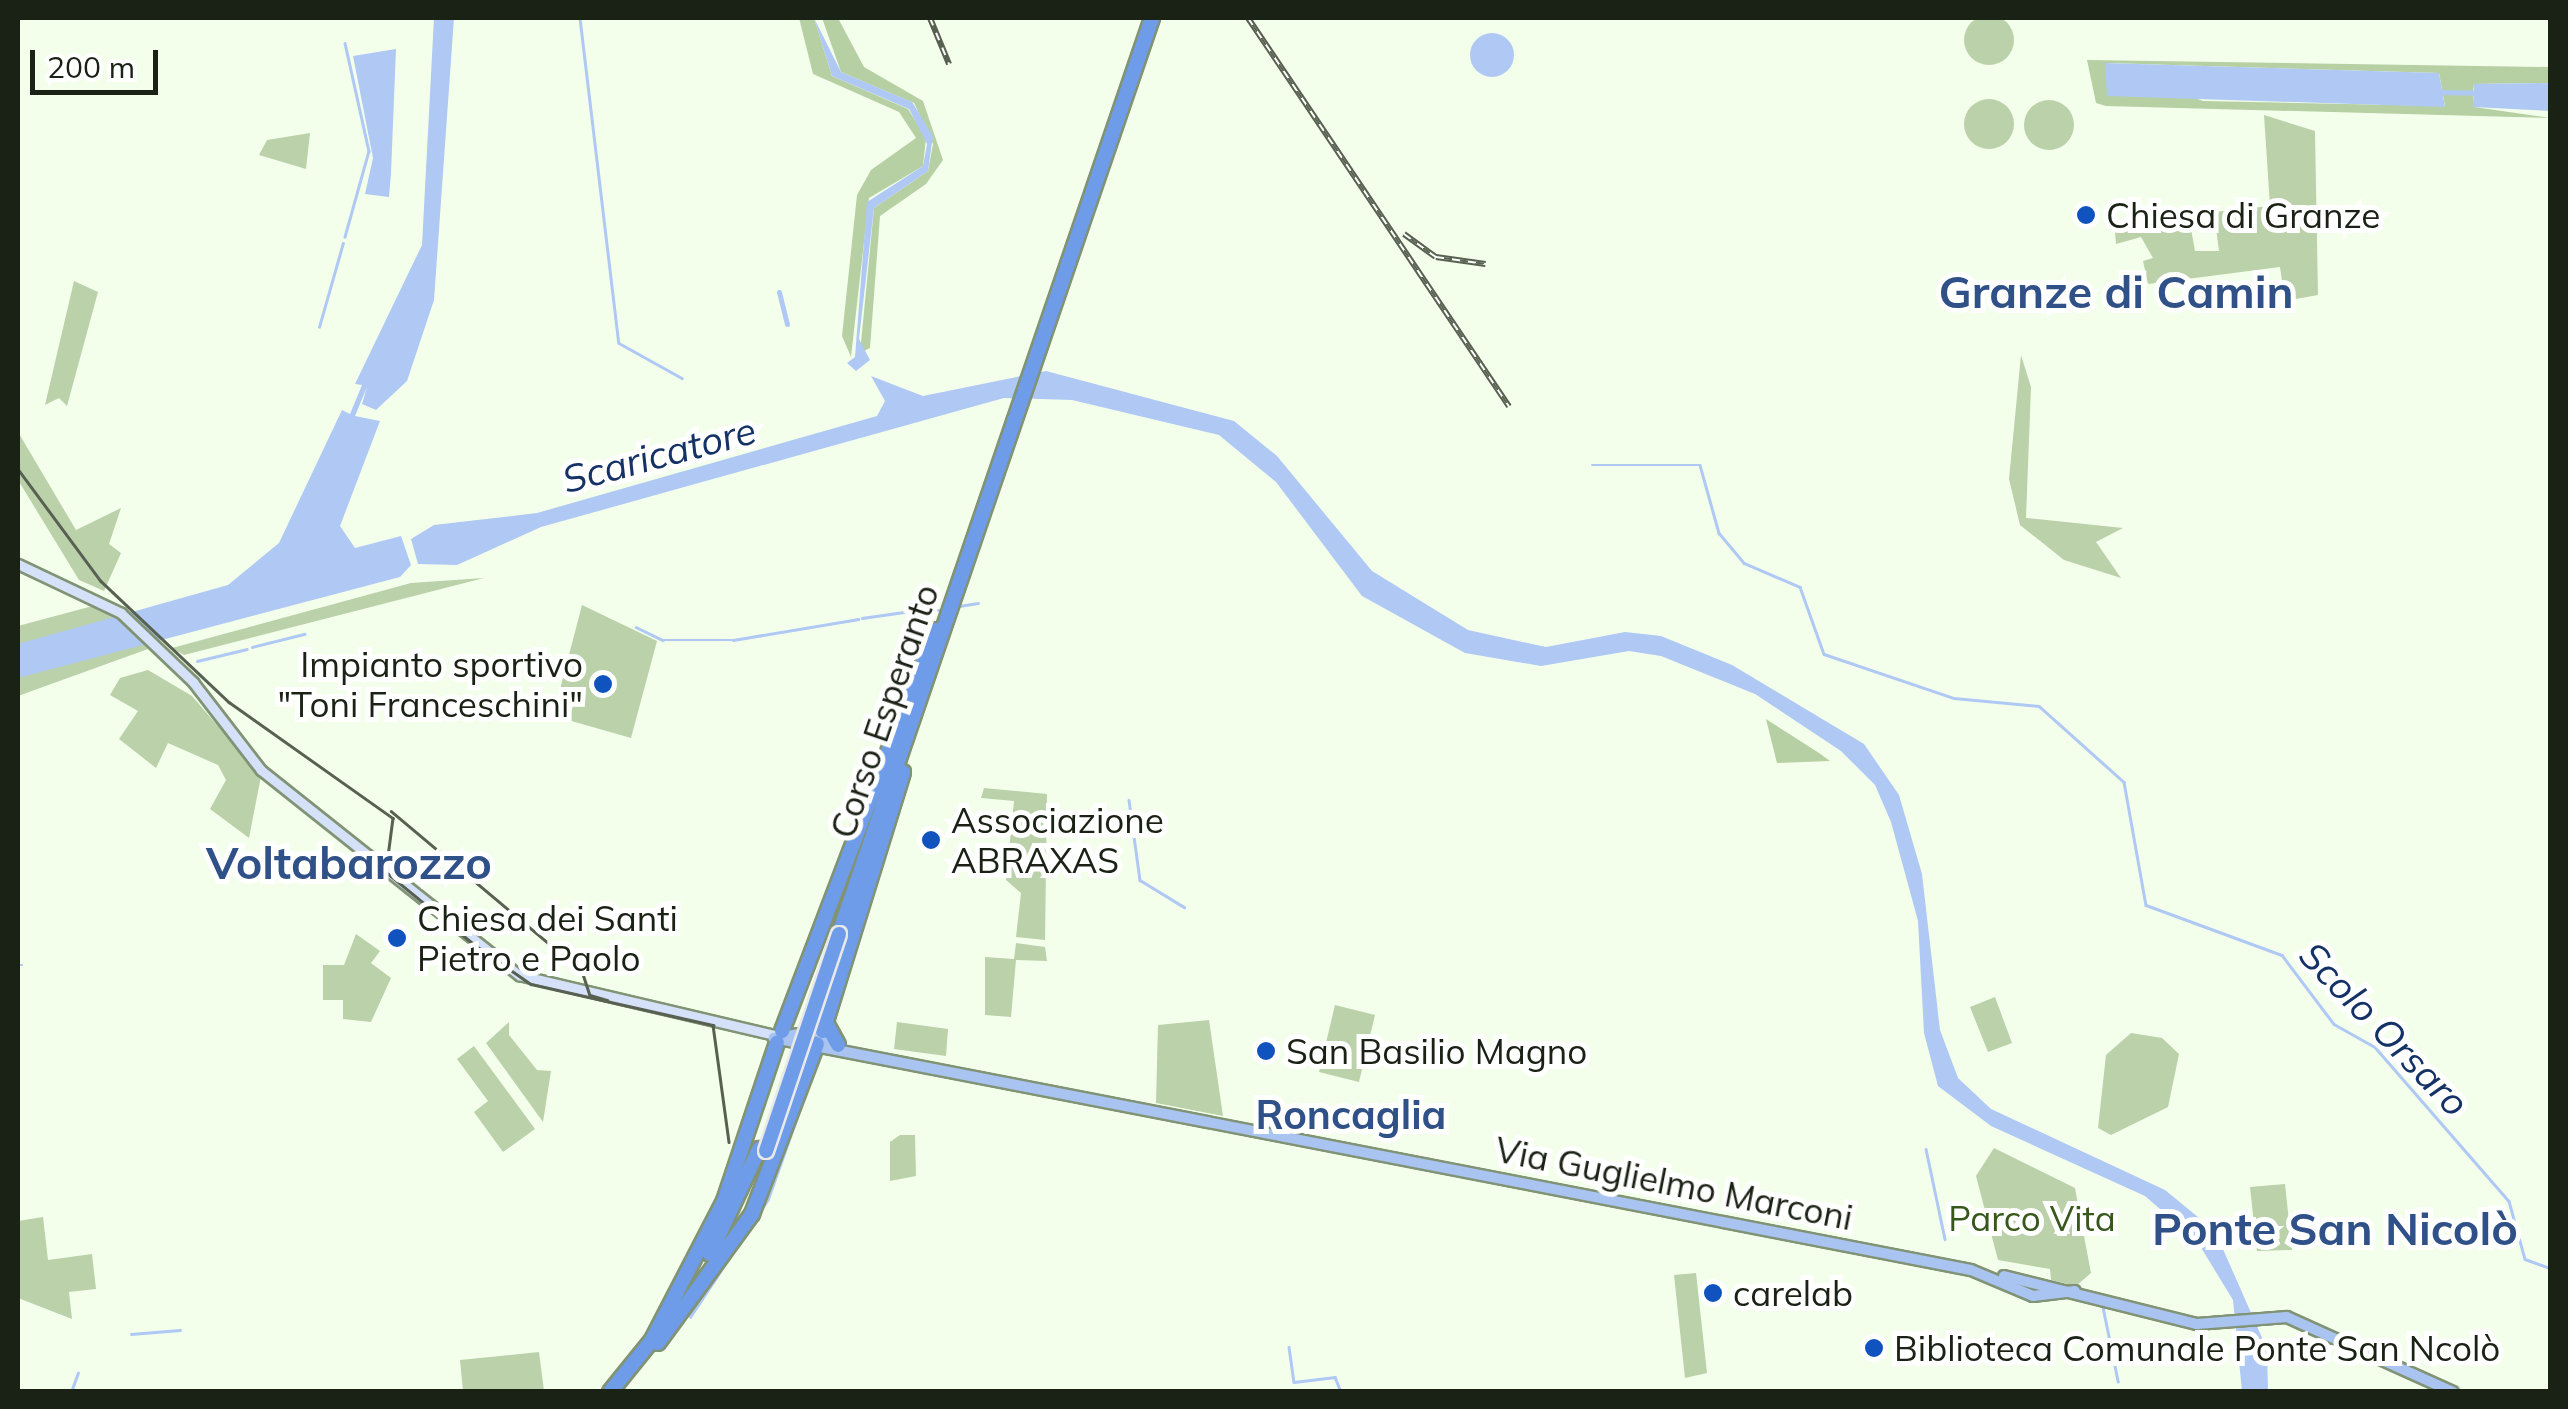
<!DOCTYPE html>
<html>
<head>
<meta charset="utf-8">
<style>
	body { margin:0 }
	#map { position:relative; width:2568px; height:1409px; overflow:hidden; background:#f3ffeb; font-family:Mulish,sans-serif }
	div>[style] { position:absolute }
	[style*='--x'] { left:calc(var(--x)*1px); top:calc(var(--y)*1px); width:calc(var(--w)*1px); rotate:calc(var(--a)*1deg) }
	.green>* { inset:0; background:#bad1aa }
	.round { border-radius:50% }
	.forest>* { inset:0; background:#b6d0a4 }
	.water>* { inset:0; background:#afc9f4 }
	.stream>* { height:2.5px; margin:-1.25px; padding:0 1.25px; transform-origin:1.25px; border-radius:1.25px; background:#afc9f4 }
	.canal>* { height:5px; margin:-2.5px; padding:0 2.5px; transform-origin:2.5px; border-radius:2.5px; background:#afc9f4 }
	.roads { filter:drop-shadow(2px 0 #819375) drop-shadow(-2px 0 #819375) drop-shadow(0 2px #819375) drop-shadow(0 -2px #819375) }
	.secondary>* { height:9px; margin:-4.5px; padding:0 4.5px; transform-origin:4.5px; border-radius:4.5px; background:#d4e1f8 }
	.primary>* { height:10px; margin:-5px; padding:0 5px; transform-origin:5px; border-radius:5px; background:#a9c4f1 }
	.highway>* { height:14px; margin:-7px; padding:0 7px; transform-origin:7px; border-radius:7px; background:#6f9ce8 }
	.tram>* { height:2.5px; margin:-1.25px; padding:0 1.25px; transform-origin:1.25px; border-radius:1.25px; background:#586052 }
	.rail>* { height:6px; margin-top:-3px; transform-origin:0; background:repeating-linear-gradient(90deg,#fff 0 8px,#586052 0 16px); box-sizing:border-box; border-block:2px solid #586052 }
	.bridges { filter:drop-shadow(2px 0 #e8e9e8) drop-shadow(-2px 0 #e8e9e8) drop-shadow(0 2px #e8e9e8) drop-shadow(0 -2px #e8e9e8) }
	.highway-bridge>* { height:14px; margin:-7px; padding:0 7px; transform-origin:7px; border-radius:7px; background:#6f9ce8 }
	.dots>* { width:28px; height:28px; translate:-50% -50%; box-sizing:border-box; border:5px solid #fff; border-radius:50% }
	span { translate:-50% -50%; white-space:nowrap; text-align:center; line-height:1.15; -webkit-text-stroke:10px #fff; paint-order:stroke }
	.poi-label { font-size:35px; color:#1a2115 }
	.left { translate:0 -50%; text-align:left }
	.right { translate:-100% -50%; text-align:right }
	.street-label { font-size:35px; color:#1a2115 }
	.park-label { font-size:35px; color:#37581a }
	.water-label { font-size:38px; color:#143265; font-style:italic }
	.quarter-label { font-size:40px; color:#305188; font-weight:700 }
	.district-label { font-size:45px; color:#305188; font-weight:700 }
	.frame { position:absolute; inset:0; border:20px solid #1a2115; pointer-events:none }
	.scale { position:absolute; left:30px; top:50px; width:128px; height:45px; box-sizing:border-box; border:5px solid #1a2115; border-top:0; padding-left:12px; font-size:30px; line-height:35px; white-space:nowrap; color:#1a2115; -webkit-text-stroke:8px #fff; paint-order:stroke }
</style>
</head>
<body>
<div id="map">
	<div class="green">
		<div class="round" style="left:1964px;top:15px;width:50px;height:50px"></div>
		<div class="round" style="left:1964px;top:99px;width:50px;height:50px"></div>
		<div class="round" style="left:2024px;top:100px;width:50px;height:50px"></div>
		<div style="clip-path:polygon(2264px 115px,2315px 131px,2318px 295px,2285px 301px,2280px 267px,2148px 284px,2143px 261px,2153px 258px,2141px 237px,2116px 244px,2115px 232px,2190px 223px,2195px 251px,2219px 251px,2214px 212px,2270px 206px)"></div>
		<div style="clip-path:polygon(310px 133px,306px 169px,259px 155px,267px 140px)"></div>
		<div style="clip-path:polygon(74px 281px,98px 292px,67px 406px,59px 398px,45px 405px)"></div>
		<div style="clip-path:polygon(2021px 355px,2031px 387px,2026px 518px,2123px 528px,2096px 542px,2121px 578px,2064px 560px,2020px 525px,2009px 479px)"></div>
		<div style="clip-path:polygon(18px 432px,76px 530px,121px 508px,109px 544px,121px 553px,104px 591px,79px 580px,18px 480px)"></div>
		<div style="clip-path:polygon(484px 578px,184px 655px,172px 648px,411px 583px)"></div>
		<div style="clip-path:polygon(100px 604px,148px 649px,18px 696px,18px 626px)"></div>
		<div style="clip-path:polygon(582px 605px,657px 641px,631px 738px,568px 720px,573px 706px,557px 701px)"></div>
		<div style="clip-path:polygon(148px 670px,192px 696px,261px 776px,249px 838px,210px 809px,226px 780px,218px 765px,168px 743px,156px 768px,119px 739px,138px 711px,110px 695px,120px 678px)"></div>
		<div style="clip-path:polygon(984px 788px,1047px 794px,1045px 940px,1016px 937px,1021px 893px,1006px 880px,1014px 801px,981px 798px)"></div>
		<div style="clip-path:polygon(356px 934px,380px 951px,371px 963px,391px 978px,371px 1022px,343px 1019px,343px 1000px,323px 1000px,323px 965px,344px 965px)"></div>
		<div style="clip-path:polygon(1016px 943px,1045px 947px,1047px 961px,1016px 960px,1011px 1017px,985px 1015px,985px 957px,1014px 959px)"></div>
		<div style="clip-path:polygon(1995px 997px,2012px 1043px,1988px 1052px,1970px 1007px)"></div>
		<div style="clip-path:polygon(1335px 1005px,1375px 1015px,1359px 1082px,1319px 1072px)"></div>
		<div style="clip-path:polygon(1209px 1020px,1223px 1116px,1156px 1103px,1158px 1025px)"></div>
		<div style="clip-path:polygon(509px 1022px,509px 1035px,537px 1070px,551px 1071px,543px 1122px,486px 1043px)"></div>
		<div style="clip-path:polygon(897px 1022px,948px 1029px,946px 1056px,894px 1049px)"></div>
		<div style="clip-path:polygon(2131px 1033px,2162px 1038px,2179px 1054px,2168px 1107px,2111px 1135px,2098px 1128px,2106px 1055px)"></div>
		<div style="clip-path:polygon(474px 1046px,535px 1129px,503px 1152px,474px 1112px,488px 1101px,457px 1059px)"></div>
		<div style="clip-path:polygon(900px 1135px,915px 1135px,916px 1176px,890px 1181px,890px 1142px)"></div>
		<div style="clip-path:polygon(1994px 1148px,2075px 1188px,2091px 1273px,2076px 1286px,2051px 1280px,2050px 1269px,1998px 1260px,1976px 1176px)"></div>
		<div style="clip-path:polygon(2285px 1184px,2292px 1250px,2257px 1251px,2250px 1187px)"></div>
		<div style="clip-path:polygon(43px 1217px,48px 1260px,92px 1254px,96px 1289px,69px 1292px,72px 1319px,18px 1298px,18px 1221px)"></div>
		<div style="clip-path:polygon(1696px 1273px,1707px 1373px,1685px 1378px,1674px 1275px)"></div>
		<div style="clip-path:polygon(539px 1352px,544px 1391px,463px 1391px,460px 1360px)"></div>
	</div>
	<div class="forest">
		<div style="clip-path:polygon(799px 18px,814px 18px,832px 76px,908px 109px,926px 138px,923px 166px,869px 198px,851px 357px,842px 336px,857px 195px,871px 170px,916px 138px,899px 112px,813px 74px)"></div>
		<div style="clip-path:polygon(822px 18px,838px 18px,864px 67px,923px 101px,943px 160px,926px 184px,880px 216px,870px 348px,860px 353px,874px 208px,928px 171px,933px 144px,914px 103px,841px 72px)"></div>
		<div style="clip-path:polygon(evenodd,2087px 60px,2550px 67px,2550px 83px,2474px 84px,2473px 93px,2474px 107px,2550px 118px,2106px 106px,2096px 103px,2087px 60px,2106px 63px,2439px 73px,2445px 106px,2203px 101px,2106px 63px)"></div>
		<div style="clip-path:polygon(1766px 719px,1819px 753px,1830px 761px,1777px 763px)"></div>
	</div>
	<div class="water">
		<div style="clip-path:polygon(434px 18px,454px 18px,434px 300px,407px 381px,376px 410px,362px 404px,367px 387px,355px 416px,380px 421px,340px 526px,355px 548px,401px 536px,411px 565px,400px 577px,18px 678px,18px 644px,228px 585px,279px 543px,342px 410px,350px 414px,362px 385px,355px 384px,422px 245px)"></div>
		<div style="clip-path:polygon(814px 18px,841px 72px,912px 102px,933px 136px,928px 171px,874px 208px,859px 339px,870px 360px,856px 371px,847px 363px,855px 357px,867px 202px,923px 166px,927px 144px,909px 109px,832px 76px)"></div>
		<div class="round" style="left:1470px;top:33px;width:44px;height:44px"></div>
		<div style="clip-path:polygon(396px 49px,391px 173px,389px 197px,365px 194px,373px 158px,353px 56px)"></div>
		<div style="clip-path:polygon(2105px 63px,2439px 73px,2445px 107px,2107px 96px)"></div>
		<div style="clip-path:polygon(2550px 83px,2550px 111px,2473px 107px,2474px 84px)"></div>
		<div style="clip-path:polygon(1046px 371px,1234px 421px,1277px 456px,1372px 571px,1468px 630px,1546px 647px,1625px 632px,1661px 636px,1732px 665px,1864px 744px,1899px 795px,1922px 874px,1940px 1030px,1958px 1078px,1991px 1109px,2165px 1190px,2215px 1231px,2267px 1349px,2268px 1391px,2242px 1391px,2233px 1300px,2197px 1241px,2145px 1196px,1991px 1126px,1938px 1086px,1924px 1033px,1918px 921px,1891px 822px,1875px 785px,1841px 751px,1755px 694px,1661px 656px,1629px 651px,1541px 666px,1465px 653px,1362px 596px,1276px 482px,1219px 435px,1072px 400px,1004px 398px,541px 527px,457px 565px,418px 564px,411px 539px,434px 525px,537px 513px,877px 416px,885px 401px,871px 376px,923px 396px)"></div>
	</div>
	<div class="stream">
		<div style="--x:580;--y:18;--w:327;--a:83.2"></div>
		<div style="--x:619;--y:343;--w:72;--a:29.1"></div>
		<div style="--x:345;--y:43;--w:111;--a:77.5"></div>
		<div style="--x:369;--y:151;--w:89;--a:105.6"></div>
		<div style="--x:319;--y:327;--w:87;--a:-74.1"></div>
		<div style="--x:1592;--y:465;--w:108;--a:0"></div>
		<div style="--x:1700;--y:465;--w:71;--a:74.4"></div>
		<div style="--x:1719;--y:533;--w:39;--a:50"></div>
		<div style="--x:1744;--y:563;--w:61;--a:23.2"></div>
		<div style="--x:1800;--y:587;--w:71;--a:70.3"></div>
		<div style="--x:1824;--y:654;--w:137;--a:18.7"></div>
		<div style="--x:1954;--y:698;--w:85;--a:5.4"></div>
		<div style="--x:2039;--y:706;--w:114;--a:41.8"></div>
		<div style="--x:2124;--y:782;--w:125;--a:79.9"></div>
		<div style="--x:2146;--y:905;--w:145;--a:20.2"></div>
		<div style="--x:2282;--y:955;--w:86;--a:53"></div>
		<div style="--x:2334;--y:1024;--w:47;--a:29.3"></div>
		<div style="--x:2375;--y:1047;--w:204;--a:49"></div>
		<div style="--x:2509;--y:1201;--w:60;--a:74.6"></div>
		<div style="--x:2525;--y:1259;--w:27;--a:20"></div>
		<div style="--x:959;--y:606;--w:19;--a:-9"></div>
		<div style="--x:908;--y:612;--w:30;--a:-4"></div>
		<div style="--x:862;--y:618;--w:42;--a:-8.1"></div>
		<div style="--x:636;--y:627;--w:30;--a:26"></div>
		<div style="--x:663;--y:640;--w:70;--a:0"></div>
		<div style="--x:733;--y:640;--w:127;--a:-9.5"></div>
		<div style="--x:252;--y:647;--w:54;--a:-14"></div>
		<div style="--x:197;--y:661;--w:51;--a:-13.5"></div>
		<div style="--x:1129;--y:800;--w:81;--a:82.2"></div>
		<div style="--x:1140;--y:880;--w:52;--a:31.5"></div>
		<div style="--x:18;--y:965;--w:4;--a:0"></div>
		<div style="--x:1926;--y:1149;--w:92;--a:78.1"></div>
		<div style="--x:2103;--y:1307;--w:76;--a:78.5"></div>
		<div style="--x:690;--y:1317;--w:141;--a:-56.5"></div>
		<div style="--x:768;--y:1199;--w:117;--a:-70.5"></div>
		<div style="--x:131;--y:1334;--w:49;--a:-4.7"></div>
		<div style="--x:1289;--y:1347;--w:35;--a:82"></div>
		<div style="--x:1294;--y:1382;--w:41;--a:-7"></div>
		<div style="--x:1335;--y:1377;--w:16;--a:68"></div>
		<div style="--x:71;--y:1392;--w:20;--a:-70"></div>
	</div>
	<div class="canal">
		<div style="--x:2440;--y:92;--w:39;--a:1"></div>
		<div style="--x:779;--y:292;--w:33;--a:76"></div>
	</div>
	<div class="roads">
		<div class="secondary">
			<div style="--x:18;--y:564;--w:114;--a:25.4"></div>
			<div style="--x:121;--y:613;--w:100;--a:43.8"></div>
			<div style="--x:193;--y:682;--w:111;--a:52.3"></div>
			<div style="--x:261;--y:770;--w:330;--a:38.5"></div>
			<div style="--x:519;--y:975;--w:263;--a:13.2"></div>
		</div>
		<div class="primary">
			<div style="--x:825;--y:1041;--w:12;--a:-121"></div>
			<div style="--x:819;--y:1031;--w:46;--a:171.2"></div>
			<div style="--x:774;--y:1038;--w:1219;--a:10.97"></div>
			<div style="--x:1971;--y:1270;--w:67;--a:22.8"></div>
			<div style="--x:2033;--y:1296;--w:42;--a:-6.8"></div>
			<div style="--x:2004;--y:1276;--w:199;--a:14"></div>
			<div style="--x:2197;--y:1324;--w:90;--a:-4.4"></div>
			<div style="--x:2287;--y:1317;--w:182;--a:24.3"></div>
		</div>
		<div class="highway">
			<div style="--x:917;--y:680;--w:53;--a:-70.2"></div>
			<div style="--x:839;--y:934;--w:968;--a:-71.13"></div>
			<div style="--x:826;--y:1023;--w:25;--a:61"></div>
			<div style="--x:782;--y:1031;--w:383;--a:-69.2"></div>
			<div style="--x:823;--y:1031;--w:271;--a:-72.8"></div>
			<div style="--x:710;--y:1254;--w:116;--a:-65"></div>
			<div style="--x:652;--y:1340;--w:157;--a:-62.6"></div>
			<div style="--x:724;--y:1201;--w:167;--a:-71.5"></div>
			<div style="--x:658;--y:1343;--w:160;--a:-53.9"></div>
			<div style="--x:752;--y:1214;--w:182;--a:-69.1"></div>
			<div style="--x:610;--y:1392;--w:75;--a:-51"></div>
		</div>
	</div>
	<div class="tram">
		<div style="--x:18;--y:469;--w:139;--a:53.5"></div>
		<div style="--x:101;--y:581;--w:176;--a:43.4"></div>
		<div style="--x:229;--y:702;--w:201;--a:35.3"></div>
		<div style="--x:393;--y:818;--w:54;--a:97.4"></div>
		<div style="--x:386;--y:872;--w:115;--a:39.4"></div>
		<div style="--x:475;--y:945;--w:68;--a:34.9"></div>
		<div style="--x:531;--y:984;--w:187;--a:12.7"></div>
		<div style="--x:713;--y:1025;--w:118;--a:82.2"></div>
		<div style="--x:391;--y:811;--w:249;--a:40"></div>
		<div style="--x:582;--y:971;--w:25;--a:72"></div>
		<div style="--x:590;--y:995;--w:18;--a:16"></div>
	</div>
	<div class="rail">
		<div style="--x:930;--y:18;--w:50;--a:67.6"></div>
		<div style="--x:1248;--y:18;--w:468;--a:56.1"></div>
		<div style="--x:1404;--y:234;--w:39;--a:36"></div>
		<div style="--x:1436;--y:257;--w:50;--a:8"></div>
	</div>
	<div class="bridges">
		<div class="highway-bridge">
			<div style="--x:766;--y:1151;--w:229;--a:-71.4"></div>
		</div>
	</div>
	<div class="dots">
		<div style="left:2086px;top:215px;background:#1153be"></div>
		<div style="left:603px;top:684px;background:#1153be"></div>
		<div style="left:931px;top:840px;background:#1153be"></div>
		<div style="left:397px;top:938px;background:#1153be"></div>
		<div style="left:1266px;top:1051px;background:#1153be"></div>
		<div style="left:1713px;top:1293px;background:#1153be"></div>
		<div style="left:1874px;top:1348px;background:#1153be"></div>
	</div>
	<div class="poi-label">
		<span class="left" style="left:2106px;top:215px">Chiesa di Granze</span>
		<span class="right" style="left:583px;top:684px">Impianto sportivo<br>"Toni Franceschini"</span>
		<span class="left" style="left:951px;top:840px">Associazione<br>ABRAXAS</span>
		<span class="left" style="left:417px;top:938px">Chiesa dei Santi<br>Pietro e Paolo</span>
		<span class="left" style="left:1286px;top:1051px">San Basilio Magno</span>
		<span class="left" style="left:1733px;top:1293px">carelab</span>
		<span class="left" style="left:1894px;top:1348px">Biblioteca Comunale Ponte San Ncolò</span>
	</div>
	<div class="street-label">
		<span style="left:884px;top:711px;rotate:-71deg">Corso Esperanto</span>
		<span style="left:1674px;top:1183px;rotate:11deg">Via Guglielmo Marconi</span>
	</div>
	<div class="park-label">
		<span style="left:2032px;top:1218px">Parco Vita</span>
	</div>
	<div class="water-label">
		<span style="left:659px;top:455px;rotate:-15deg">Scaricatore</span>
		<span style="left:2384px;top:1029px;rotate:46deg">Scolo Orsaro</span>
	</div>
	<div class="quarter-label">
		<span style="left:1351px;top:1114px">Roncaglia</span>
	</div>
	<div class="district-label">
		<span style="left:2116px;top:292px">Granze di Camin</span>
		<span style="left:349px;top:863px">Voltabarozzo</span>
		<span style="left:2335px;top:1229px">Ponte San Nicolò</span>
	</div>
	<div class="frame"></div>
	<div class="scale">200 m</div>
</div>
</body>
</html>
